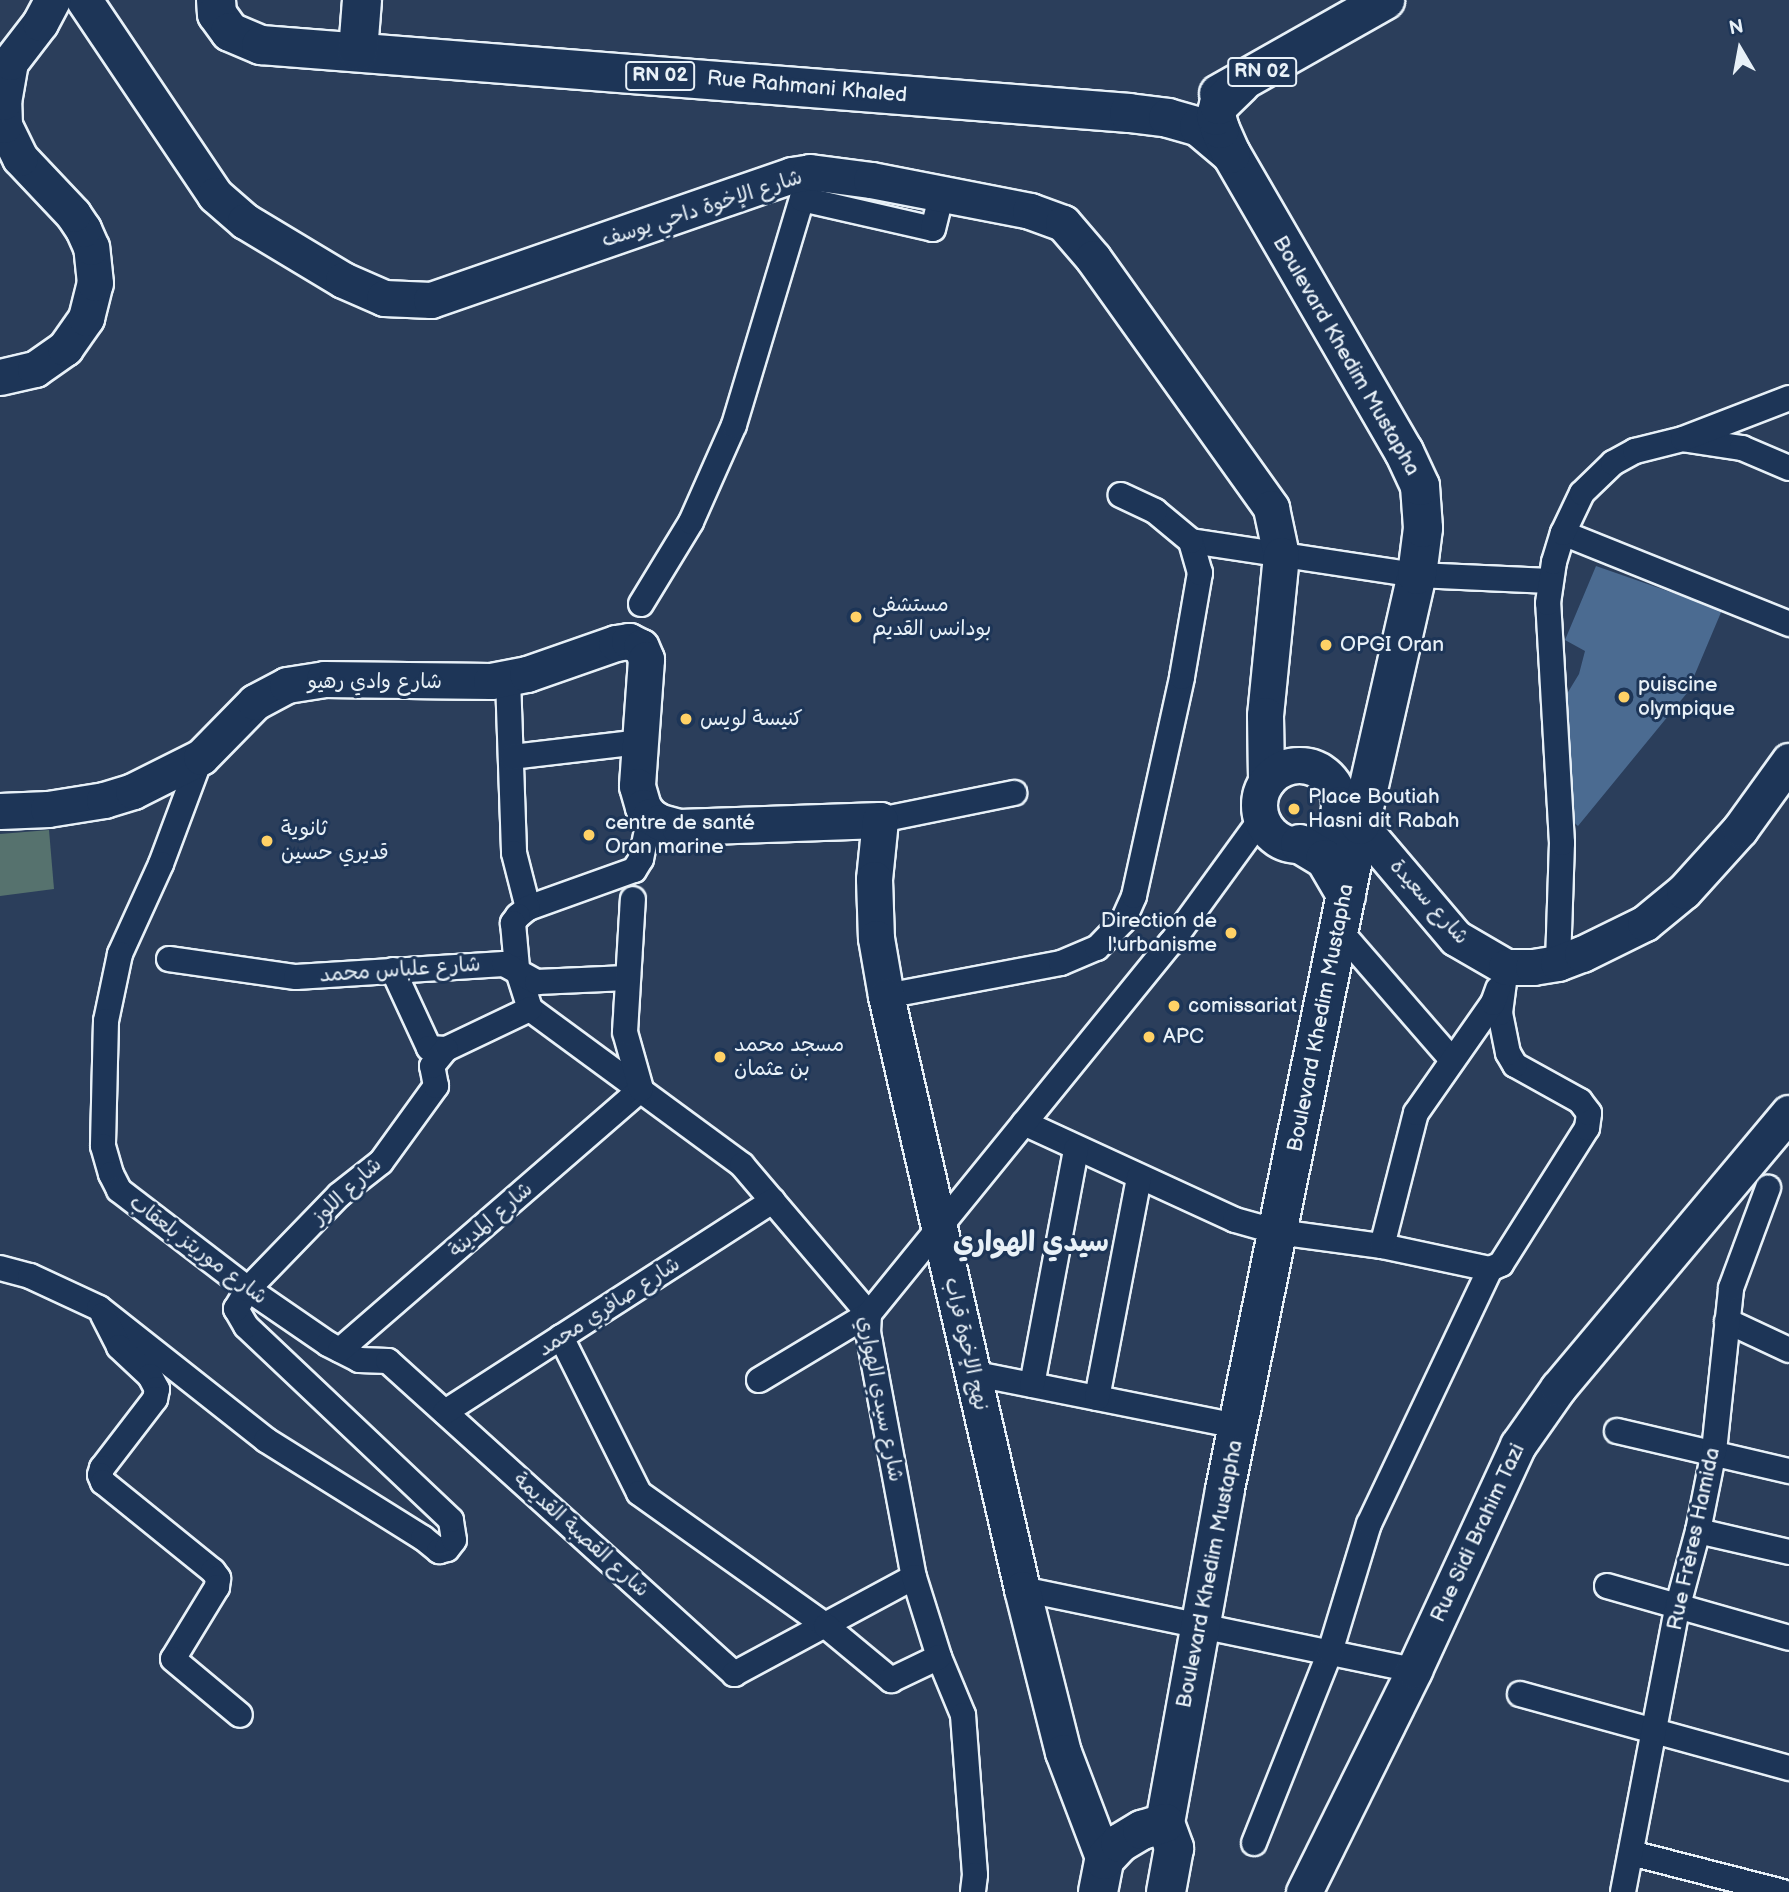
<!DOCTYPE html>
<html>
<head>
<meta charset="utf-8">
<style>
	body { margin:0 }
	#map { position:relative; width:1789px; height:1892px; overflow:hidden; background:#2b3e5b; font-family:"Balsamiq Sans","Playpen Sans Arabic",sans-serif }
	div>[style] { position:absolute }
	[style*='--x'] { left:calc(var(--x)*1px); top:calc(var(--y)*1px); width:calc(var(--w)*1px); rotate:calc(var(--a)*1deg) }
	.green>* { inset:0; background:#56726e }
	.water>* { inset:0; background:#4b6b91 }
	.roads { filter:drop-shadow(2px 0 #e8f1f8) drop-shadow(-2px 0 #e8f1f8) drop-shadow(0 2px #e8f1f8) drop-shadow(0 -2px #e8f1f8) }
	.street>* { height:24px; margin:-12px; padding:0 12px; transform-origin:12px; border-radius:12px; background:#1d3557 }
	.secondary>* { height:35px; margin:-17.5px; padding:0 17.5px; transform-origin:17.5px; border-radius:17.5px; background:#1d3557 }
	.secondary>.ring { margin:-17.5px; padding:0; box-sizing:content-box; background:none; border:35px solid #1d3557; border-radius:50% }
	.primary>* { height:38px; margin:-19px; padding:0 19px; transform-origin:19px; border-radius:19px; background:#1d3557 }
	.dots>* { width:19px; height:19px; translate:-50% -50%; box-sizing:border-box; border:4px solid #1d3557; border-radius:50% }
	span { translate:-50% -50%; white-space:nowrap; text-align:center; line-height:1.15; -webkit-text-stroke:6px #1d3557; paint-order:stroke }
	.shield-label span { padding:2px 5px; background:#1d3557; border:2px solid; border-radius:5px; -webkit-text-stroke-width:0 }
	.shield-label { font-size:19px; color:#e8f1f8; font-weight:700 }
	.street-label { font-size:21px; color:#e8f1f8 }
	.poi-label { font-size:21px; color:#e8f1f8 }
	.left { translate:0 -50%; text-align:left }
	.right { translate:-100% -50%; text-align:right }
	.district-label { font-size:28px; color:#e8f1f8; font-weight:700 }
	.north { position:absolute; left:1705px; top:14px; width:70px; height:70px; -webkit-text-stroke:5px #1d3557; paint-order:stroke; rotate:350deg; font-size:19px; font-weight:700; line-height:28px; text-align:center; color:#e8f1f8 }
	.north::after { content:''; display:block; margin:auto; width:24px; height:32px; background:#e8f1f8; clip-path:polygon(50% 0,100% 100%,50% 72%,0 100%) }
</style>
</head>
<body>
<div id="map">
	<div class="green">
		<div style="clip-path:polygon(49px 830px,54px 889px,0 896px,0 834px)"></div>
	</div>
	<div class="water">
		<div style="clip-path:polygon(1596px 566px,1722px 610px,1687px 693px,1578px 826px,1566px 816px,1562px 702px,1579px 674px,1585px 651px,1565px 640px)"></div>
	</div>
	<div class="roads">
		<div class="street">
			<div style="--x:1688;--y:440;--w:55;--a:8.4"></div>
			<div style="--x:1742;--y:448;--w:51;--a:23.1"></div>
			<div style="--x:1563;--y:533;--w:244;--a:21.9"></div>
			<div style="--x:1191;--y:541;--w:229;--a:8.6"></div>
			<div style="--x:1417;--y:575;--w:133;--a:2.6"></div>
			<div style="--x:641;--y:604;--w:96;--a:-58.6"></div>
			<div style="--x:691;--y:522;--w:106;--a:-66.1"></div>
			<div style="--x:734;--y:425;--w:236;--a:-73.3"></div>
			<div style="--x:802;--y:199;--w:134;--a:12.9"></div>
			<div style="--x:933;--y:229;--w:37;--a:-76"></div>
			<div style="--x:508;--y:679;--w:174;--a:88"></div>
			<div style="--x:514;--y:853;--w:57;--a:75.7"></div>
			<div style="--x:201;--y:757;--w:114;--a:110.5"></div>
			<div style="--x:161;--y:864;--w:99;--a:114.5"></div>
			<div style="--x:120;--y:954;--w:68;--a:101.8"></div>
			<div style="--x:106;--y:1021;--w:125;--a:91.4"></div>
			<div style="--x:103;--y:1146;--w:29;--a:74"></div>
			<div style="--x:111;--y:1174;--w:18;--a:63"></div>
			<div style="--x:119;--y:1190;--w:163;--a:37.5"></div>
			<div style="--x:248;--y:1289;--w:97;--a:34.5"></div>
			<div style="--x:328;--y:1344;--w:35;--a:27"></div>
			<div style="--x:359;--y:1360;--w:29;--a:2"></div>
			<div style="--x:388;--y:1361;--w:467;--a:42.1"></div>
			<div style="--x:734;--y:1674;--w:204;--a:-28.3"></div>
			<div style="--x:512;--y:757;--w:129;--a:-6.7"></div>
			<div style="--x:650;--y:816;--w:44;--a:101.8"></div>
			<div style="--x:641;--y:859;--w:13;--a:122"></div>
			<div style="--x:634;--y:870;--w:113;--a:160.3"></div>
			<div style="--x:528;--y:908;--w:13;--a:141"></div>
			<div style="--x:518;--y:916;--w:9;--a:126"></div>
			<div style="--x:513;--y:923;--w:45;--a:84.9"></div>
			<div style="--x:517;--y:968;--w:43;--a:72.4"></div>
			<div style="--x:530;--y:1009;--w:263;--a:36.3"></div>
			<div style="--x:742;--y:1165;--w:196;--a:49.6"></div>
			<div style="--x:869;--y:1314;--w:18;--a:93"></div>
			<div style="--x:868;--y:1332;--w:249;--a:79.4"></div>
			<div style="--x:914;--y:1577;--w:84;--a:72.6"></div>
			<div style="--x:939;--y:1657;--w:63;--a:67.5"></div>
			<div style="--x:963;--y:1715;--w:160;--a:85.7"></div>
			<div style="--x:975;--y:1875;--w:17;--a:97"></div>
			<div style="--x:880;--y:820;--w:137;--a:-11.4"></div>
			<div style="--x:1340;--y:931;--w:171;--a:49"></div>
			<div style="--x:169;--y:959;--w:128;--a:8.1"></div>
			<div style="--x:296;--y:977;--w:208;--a:-3.6"></div>
			<div style="--x:504;--y:964;--w:38;--a:29"></div>
			<div style="--x:537;--y:982;--w:90;--a:-2.5"></div>
			<div style="--x:1558;--y:963;--w:120;--a:-88.1"></div>
			<div style="--x:1562;--y:843;--w:240;--a:-93.3"></div>
			<div style="--x:1548;--y:603;--w:41;--a:-81.7"></div>
			<div style="--x:1554;--y:562;--w:30;--a:-73"></div>
			<div style="--x:1563;--y:533;--w:44;--a:-64.6"></div>
			<div style="--x:1582;--y:493;--w:43;--a:-44.1"></div>
			<div style="--x:1613;--y:463;--w:25;--a:-29"></div>
			<div style="--x:1635;--y:451;--w:49;--a:-14"></div>
			<div style="--x:1683;--y:439;--w:114;--a:-21.1"></div>
			<div style="--x:393;--y:970;--w:86;--a:65.2"></div>
			<div style="--x:429;--y:1048;--w:17;--a:3"></div>
			<div style="--x:446;--y:1049;--w:93;--a:-25.5"></div>
			<div style="--x:886;--y:996;--w:178;--a:-10.7"></div>
			<div style="--x:1061;--y:963;--w:39;--a:-23"></div>
			<div style="--x:1097;--y:948;--w:37;--a:-46"></div>
			<div style="--x:1123;--y:921;--w:27;--a:-66"></div>
			<div style="--x:1134;--y:896;--w:224;--a:-77.6"></div>
			<div style="--x:1182;--y:677;--w:106;--a:-80.2"></div>
			<div style="--x:1200;--y:573;--w:33;--a:-106"></div>
			<div style="--x:1191;--y:541;--w:47;--a:-140.2"></div>
			<div style="--x:1155;--y:511;--w:38;--a:-155"></div>
			<div style="--x:1024;--y:1123;--w:232;--a:24.7"></div>
			<div style="--x:1235;--y:1220;--w:45;--a:15.6"></div>
			<div style="--x:1278;--y:1232;--w:105;--a:7.7"></div>
			<div style="--x:1382;--y:1246;--w:110;--a:12"></div>
			<div style="--x:1490;--y:1269;--w:12;--a:-24"></div>
			<div style="--x:1501;--y:1264;--w:161;--a:-57.7"></div>
			<div style="--x:1587;--y:1128;--w:15;--a:-82"></div>
			<div style="--x:1589;--y:1113;--w:15;--a:-127"></div>
			<div style="--x:1580;--y:1101;--w:74;--a:-151"></div>
			<div style="--x:1515;--y:1065;--w:14;--a:-120"></div>
			<div style="--x:1508;--y:1053;--w:41;--a:-101.3"></div>
			<div style="--x:1500;--y:1013;--w:46;--a:-82.6"></div>
			<div style="--x:1382;--y:1246;--w:137;--a:-75.7"></div>
			<div style="--x:1416;--y:1113;--w:134;--a:-55"></div>
			<div style="--x:1493;--y:1003;--w:15;--a:-70"></div>
			<div style="--x:0;--y:1268;--w:31;--a:15"></div>
			<div style="--x:30;--y:1276;--w:76;--a:24.9"></div>
			<div style="--x:99;--y:1308;--w:213;--a:38.3"></div>
			<div style="--x:266;--y:1440;--w:185;--a:32"></div>
			<div style="--x:423;--y:1538;--w:21;--a:39"></div>
			<div style="--x:439;--y:1551;--w:8;--a:-14"></div>
			<div style="--x:447;--y:1549;--w:11;--a:-52"></div>
			<div style="--x:454;--y:1540;--w:20;--a:-99"></div>
			<div style="--x:451;--y:1520;--w:282;--a:-136.6"></div>
			<div style="--x:246;--y:1326;--w:20;--a:-120"></div>
			<div style="--x:236;--y:1309;--w:23;--a:-59"></div>
			<div style="--x:248;--y:1289;--w:131;--a:-45.9"></div>
			<div style="--x:339;--y:1195;--w:53;--a:-38.2"></div>
			<div style="--x:381;--y:1162;--w:94;--a:-54.1"></div>
			<div style="--x:436;--y:1086;--w:20;--a:-101"></div>
			<div style="--x:432;--y:1066;--w:22;--a:-51"></div>
			<div style="--x:103;--y:1315;--w:36;--a:63"></div>
			<div style="--x:119;--y:1347;--w:42;--a:43.1"></div>
			<div style="--x:150;--y:1376;--w:15;--a:62"></div>
			<div style="--x:157;--y:1389;--w:10;--a:101"></div>
			<div style="--x:155;--y:1399;--w:87;--a:127.5"></div>
			<div style="--x:102;--y:1468;--w:7;--a:106"></div>
			<div style="--x:100;--y:1475;--w:8;--a:67"></div>
			<div style="--x:103;--y:1482;--w:141;--a:39"></div>
			<div style="--x:213;--y:1571;--w:9;--a:54"></div>
			<div style="--x:218;--y:1578;--w:9;--a:96"></div>
			<div style="--x:217;--y:1587;--w:84;--a:121.4"></div>
			<div style="--x:173;--y:1659;--w:87;--a:39.9"></div>
			<div style="--x:1727;--y:1321;--w:68;--a:25.1"></div>
			<div style="--x:561;--y:1337;--w:174;--a:63.4"></div>
			<div style="--x:639;--y:1493;--w:229;--a:35.4"></div>
			<div style="--x:826;--y:1626;--w:85;--a:39.7"></div>
			<div style="--x:891;--y:1680;--w:53;--a:-25.6"></div>
			<div style="--x:340;--y:1350;--w:398;--a:-40.9"></div>
			<div style="--x:641;--y:1089;--w:59;--a:-105.7"></div>
			<div style="--x:625;--y:1032;--w:133;--a:-86.6"></div>
			<div style="--x:972;--y:1373;--w:271;--a:11.3"></div>
			<div style="--x:759;--y:1380;--w:128;--a:-31"></div>
			<div style="--x:869;--y:1314;--w:478;--a:-50.9"></div>
			<div style="--x:1171;--y:943;--w:153;--a:-54"></div>
			<div style="--x:1032;--y:1385;--w:240;--a:-79.4"></div>
			<div style="--x:1097;--y:1398;--w:225;--a:-79.2"></div>
			<div style="--x:445;--y:1412;--w:390;--a:-32.8"></div>
			<div style="--x:1617;--y:1431;--w:177;--a:13.1"></div>
			<div style="--x:1698;--y:1531;--w:93;--a:13"></div>
			<div style="--x:1607;--y:1586;--w:189;--a:15.9"></div>
			<div style="--x:1022;--y:1589;--w:400;--a:11.7"></div>
			<div style="--x:1520;--y:1694;--w:279;--a:15.4"></div>
			<div style="--x:1254;--y:1843;--w:206;--a:-68.3"></div>
			<div style="--x:1330;--y:1652;--w:134;--a:-73.1"></div>
			<div style="--x:1369;--y:1524;--w:282;--a:-64.6"></div>
			<div style="--x:1631;--y:1853;--w:157;--a:14.4"></div>
			<div style="--x:1623;--y:1892;--w:292;--a:-79.2"></div>
			<div style="--x:1678;--y:1605;--w:77;--a:-74.9"></div>
			<div style="--x:1698;--y:1531;--w:82;--a:-78.7"></div>
			<div style="--x:1714;--y:1451;--w:164;--a:-84"></div>
			<div style="--x:1731;--y:1288;--w:107;--a:-69.7"></div>
		</div>
		<div class="secondary">
			<div style="--x:84;--y:0;--w:235;--a:56.1"></div>
			<div style="--x:215;--y:195;--w:40;--a:41"></div>
			<div style="--x:245;--y:221;--w:114;--a:31"></div>
			<div style="--x:343;--y:280;--w:45;--a:23.7"></div>
			<div style="--x:384;--y:298;--w:47;--a:2.4"></div>
			<div style="--x:431;--y:300;--w:382;--a:-19.1"></div>
			<div style="--x:792;--y:175;--w:18;--a:-9"></div>
			<div style="--x:810;--y:172;--w:62;--a:7.5"></div>
			<div style="--x:871;--y:180;--w:162;--a:11"></div>
			<div style="--x:1030;--y:211;--w:35;--a:20"></div>
			<div style="--x:1063;--y:223;--w:46;--a:49.4"></div>
			<div style="--x:1093;--y:258;--w:307;--a:54.5"></div>
			<div style="--x:1271;--y:508;--w:48;--a:78"></div>
			<div style="--x:1281;--y:555;--w:161;--a:95.7"></div>
			<div style="--x:1265;--y:715;--w:67;--a:89.1"></div>
			<div style="--x:0;--y:377;--w:36;--a:-13"></div>
			<div style="--x:35;--y:369;--w:37;--a:-35"></div>
			<div style="--x:65;--y:348;--w:37;--a:-55"></div>
			<div style="--x:86;--y:318;--w:36;--a:-76"></div>
			<div style="--x:95;--y:283;--w:36;--a:-96"></div>
			<div style="--x:91;--y:247;--w:20;--a:-114"></div>
			<div style="--x:83;--y:229;--w:18;--a:-124"></div>
			<div style="--x:73;--y:214;--w:77;--a:-133.4"></div>
			<div style="--x:20;--y:158;--w:37;--a:-116"></div>
			<div style="--x:4;--y:125;--w:23;--a:-92"></div>
			<div style="--x:3;--y:102;--w:41;--a:-80.1"></div>
			<div style="--x:10;--y:62;--w:49;--a:-52.4"></div>
			<div style="--x:40;--y:23;--w:26;--a:-62"></div>
			<div class="ring" style="left:1259px;top:765px;width:45px;height:45px"></div>
			<div style="--x:1339;--y:804;--w:30;--a:45"></div>
			<div style="--x:1360;--y:825;--w:148;--a:49.7"></div>
			<div style="--x:1456;--y:938;--w:58;--a:30.1"></div>
			<div style="--x:1506;--y:967;--w:27;--a:0"></div>
			<div style="--x:1533;--y:967;--w:25;--a:-9"></div>
			<div style="--x:1558;--y:963;--w:26;--a:-21"></div>
			<div style="--x:1582;--y:954;--w:70;--a:-26.2"></div>
			<div style="--x:1645;--y:923;--w:50;--a:-39.4"></div>
			<div style="--x:1684;--y:891;--w:84;--a:-47.9"></div>
			<div style="--x:1740;--y:829;--w:84;--a:-54.2"></div>
			<div style="--x:0;--y:811;--w:48;--a:-2.4"></div>
			<div style="--x:48;--y:809;--w:57;--a:-9.1"></div>
			<div style="--x:104;--y:800;--w:30;--a:-17"></div>
			<div style="--x:133;--y:791;--w:76;--a:-26.6"></div>
			<div style="--x:201;--y:757;--w:77;--a:-45.5"></div>
			<div style="--x:255;--y:702;--w:36;--a:-28"></div>
			<div style="--x:287;--y:685;--w:37;--a:-9"></div>
			<div style="--x:324;--y:679;--w:167;--a:0.7"></div>
			<div style="--x:491;--y:681;--w:37;--a:-11"></div>
			<div style="--x:527;--y:674;--w:94;--a:-19.2"></div>
			<div style="--x:616;--y:643;--w:13;--a:-9"></div>
			<div style="--x:629;--y:641;--w:13;--a:27"></div>
			<div style="--x:641;--y:647;--w:13;--a:67"></div>
			<div style="--x:646;--y:659;--w:127;--a:94.1"></div>
			<div style="--x:637;--y:786;--w:22;--a:74"></div>
			<div style="--x:643;--y:807;--w:11;--a:52"></div>
			<div style="--x:650;--y:816;--w:12;--a:31"></div>
			<div style="--x:660;--y:822;--w:20;--a:15"></div>
			<div style="--x:679;--y:827;--w:201;--a:-2"></div>
			<div style="--x:880;--y:820;--w:59;--a:95.8"></div>
			<div style="--x:874;--y:879;--w:59;--a:88.1"></div>
			<div style="--x:876;--y:938;--w:59;--a:80.2"></div>
			<div style="--x:886;--y:996;--w:608;--a:77.08"></div>
			<div style="--x:1022;--y:1589;--w:168;--a:75.9"></div>
			<div style="--x:1063;--y:1752;--w:116;--a:69.2"></div>
			<div style="--x:1304;--y:1892;--w:248;--a:-63.6"></div>
			<div style="--x:1414;--y:1670;--w:248;--a:-65.2"></div>
			<div style="--x:1518;--y:1445;--w:70;--a:-54.9"></div>
			<div style="--x:1558;--y:1388;--w:359;--a:-50"></div>
		</div>
		<div class="primary">
			<div style="--x:216;--y:0;--w:14;--a:86"></div>
			<div style="--x:217;--y:14;--w:22;--a:54"></div>
			<div style="--x:230;--y:32;--w:34;--a:23"></div>
			<div style="--x:261;--y:45;--w:871;--a:4.48"></div>
			<div style="--x:1129;--y:113;--w:39;--a:7"></div>
			<div style="--x:1168;--y:118;--w:32;--a:16"></div>
			<div style="--x:1199;--y:127;--w:42;--a:40.2"></div>
			<div style="--x:358;--y:51;--w:51;--a:-85.5"></div>
			<div style="--x:1219;--y:94;--w:191;--a:-29.5"></div>
			<div style="--x:1300;--y:844;--w:29;--a:31"></div>
			<div style="--x:1325;--y:859;--w:42;--a:59.7"></div>
			<div style="--x:1165;--y:1823;--w:339;--a:-79.8"></div>
			<div style="--x:1225;--y:1489;--w:678;--a:-78.51"></div>
			<div style="--x:1360;--y:825;--w:256;--a:-77.2"></div>
			<div style="--x:1417;--y:575;--w:47;--a:-82.7"></div>
			<div style="--x:1423;--y:528;--w:42;--a:-94.1"></div>
			<div style="--x:1420;--y:486;--w:38;--a:-115"></div>
			<div style="--x:1404;--y:452;--w:345;--a:-120.1"></div>
			<div style="--x:1231;--y:154;--w:27;--a:-114"></div>
			<div style="--x:1220;--y:129;--w:14;--a:-107"></div>
			<div style="--x:1216;--y:116;--w:11;--a:-75"></div>
			<div style="--x:1219;--y:105;--w:30;--a:-44"></div>
			<div style="--x:1165;--y:1823;--w:27;--a:70"></div>
			<div style="--x:1174;--y:1848;--w:45;--a:100.3"></div>
			<div style="--x:1098;--y:1892;--w:33;--a:-79"></div>
			<div style="--x:1104;--y:1860;--w:23;--a:-47"></div>
			<div style="--x:1120;--y:1843;--w:26;--a:-31"></div>
			<div style="--x:1142;--y:1830;--w:24;--a:-17"></div>
		</div>
	</div>
	<div class="dots">
		<div style="left:856px;top:617px;background:#ffd166"></div>
		<div style="left:1326px;top:645px;background:#ffd166"></div>
		<div style="left:1624px;top:697px;background:#ffd166"></div>
		<div style="left:686px;top:719px;background:#ffd166"></div>
		<div style="left:1294px;top:809px;background:#ffd166"></div>
		<div style="left:589px;top:835px;background:#ffd166"></div>
		<div style="left:267px;top:841px;background:#ffd166"></div>
		<div style="left:1231px;top:933px;background:#ffd166"></div>
		<div style="left:1174px;top:1006px;background:#ffd166"></div>
		<div style="left:1149px;top:1037px;background:#ffd166"></div>
		<div style="left:720px;top:1057px;background:#ffd166"></div>
	</div>
	<div class="shield-label">
		<span style="left:1262px;top:72px">RN 02</span>
		<span style="left:660px;top:76px">RN 02</span>
	</div>
	<div class="street-label">
		<span style="left:807px;top:87px;rotate:5deg">Rue Rahmani Khaled</span>
		<span style="left:702px;top:209px;rotate:-18deg">شارع الإخوة داحي يوسف</span>
		<span style="left:1346px;top:356px;rotate:60deg">Boulevard Khedim Mustapha</span>
		<span style="left:375px;top:682px">شارع وادي رهيو</span>
		<span style="left:1429px;top:902px;rotate:48deg">شارع سعيدة</span>
		<span style="left:400px;top:970px;rotate:-4deg">شارع علباس محمد</span>
		<span style="left:1321px;top:1018px;rotate:-79deg">Boulevard Khedim Mustapha</span>
		<span style="left:347px;top:1191px;rotate:-43deg">شارع اللوز</span>
		<span style="left:491px;top:1220px;rotate:-41deg">شارع المدينة</span>
		<span style="left:198px;top:1250px;rotate:37deg">شارع موريتز بلعقاب</span>
		<span style="left:609px;top:1307px;rotate:-33deg">شارع صافري محمد</span>
		<span style="left:966px;top:1344px;rotate:77deg">نهج الإخوة قراب</span>
		<span style="left:880px;top:1399px;rotate:79deg">شارع سيدي الهواري</span>
		<span style="left:1478px;top:1533px;rotate:-65deg">Rue Sidi Brahim Tazi</span>
		<span style="left:581px;top:1535px;rotate:42deg">شارع القصبة القديمة</span>
		<span style="left:1694px;top:1539px;rotate:-78deg">Rue Frères Hamida</span>
		<span style="left:1210px;top:1574px;rotate:-79deg">Boulevard Khedim Mustapha</span>
	</div>
	<div class="poi-label">
		<span class="left" style="left:872px;top:617px">مستشفى<br>بودانس القديم</span>
		<span class="left" style="left:1340px;top:645px">OPGI Oran</span>
		<span class="left" style="left:1638px;top:697px">puiscine<br>olympique</span>
		<span class="left" style="left:700px;top:719px">كنيسة لويس</span>
		<span class="left" style="left:1308px;top:809px">Place Boutiah<br>Hasni dit Rabah</span>
		<span class="left" style="left:605px;top:835px">centre de santé<br>Oran marine</span>
		<span class="left" style="left:281px;top:841px">ثانوية<br>قديري حسين</span>
		<span class="right" style="left:1217px;top:933px">Direction de<br>l'urbanisme</span>
		<span class="left" style="left:1188px;top:1006px">comissariat</span>
		<span class="left" style="left:1163px;top:1037px">APC</span>
		<span class="left" style="left:734px;top:1057px">مسجد محمد<br>بن عثمان</span>
	</div>
	<div class="district-label">
		<span style="left:1031px;top:1243px">سيدي الهواري</span>
	</div>
	<div class="north">N</div>
</div>
</body>
</html>
